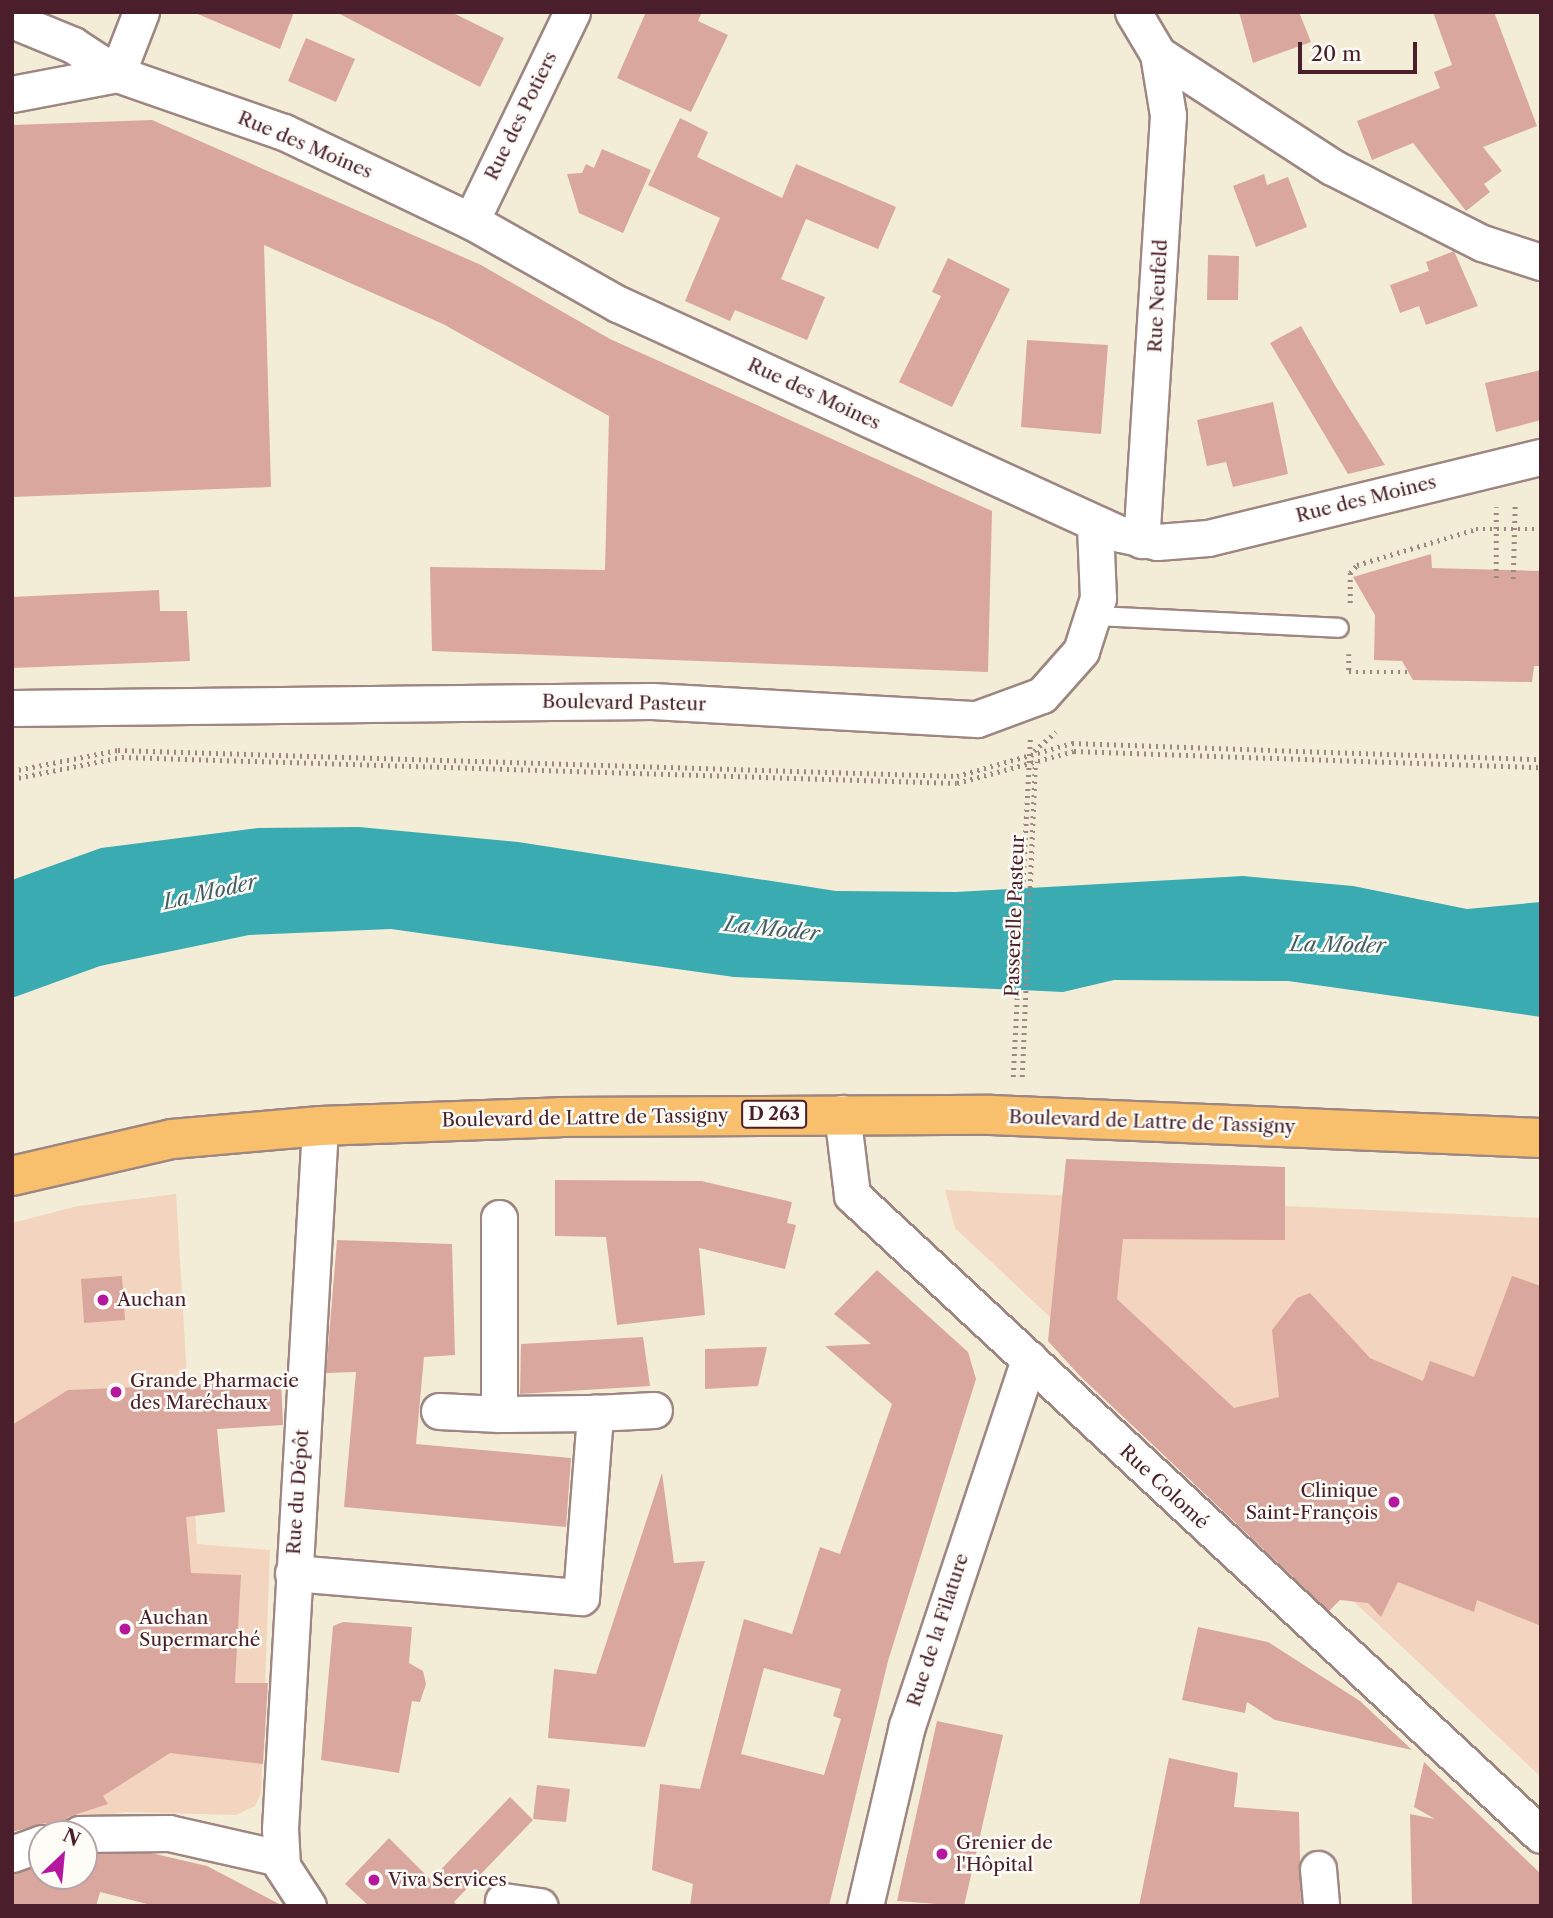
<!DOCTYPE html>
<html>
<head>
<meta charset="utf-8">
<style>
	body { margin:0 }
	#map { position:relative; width:1553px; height:1918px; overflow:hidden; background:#f3edd8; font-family:"Libre Caslon Text",serif }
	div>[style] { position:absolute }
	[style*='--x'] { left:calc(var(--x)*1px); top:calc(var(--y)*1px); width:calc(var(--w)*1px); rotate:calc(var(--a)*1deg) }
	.built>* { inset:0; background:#f3d4bf }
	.water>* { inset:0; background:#39abb1 }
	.building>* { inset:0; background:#d9a79e }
	.path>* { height:4.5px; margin-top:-2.25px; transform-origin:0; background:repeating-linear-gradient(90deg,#9e8682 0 2px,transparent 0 7px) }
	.roads { filter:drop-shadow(2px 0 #9e8682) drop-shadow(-2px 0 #9e8682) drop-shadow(0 2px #9e8682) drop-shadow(0 -2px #9e8682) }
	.service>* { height:18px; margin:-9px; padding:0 9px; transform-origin:9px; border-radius:9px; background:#fff }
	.minor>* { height:35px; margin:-17.5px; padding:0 17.5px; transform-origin:17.5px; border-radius:17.5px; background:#fff }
	.primary>* { height:38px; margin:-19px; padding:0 19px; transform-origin:19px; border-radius:19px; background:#f8bf6c }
	.dots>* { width:19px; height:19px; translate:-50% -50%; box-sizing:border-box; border:4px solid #fdfcf7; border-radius:50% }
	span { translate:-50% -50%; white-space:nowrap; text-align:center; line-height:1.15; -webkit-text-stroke:5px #fdfcf7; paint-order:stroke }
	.shield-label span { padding:2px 5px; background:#fdfcf7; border:2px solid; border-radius:5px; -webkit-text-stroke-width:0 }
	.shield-label { font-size:18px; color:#4a1f2b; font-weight:700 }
	.street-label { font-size:19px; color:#4a1f2b }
	.poi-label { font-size:19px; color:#4a1f2b }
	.left { translate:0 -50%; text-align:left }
	.right { translate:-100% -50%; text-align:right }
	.water-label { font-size:21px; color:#425e67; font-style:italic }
	.frame { position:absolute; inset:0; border:14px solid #4a1f2b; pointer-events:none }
	.north { position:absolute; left:28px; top:1820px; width:70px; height:70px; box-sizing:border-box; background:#fdfcf7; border:2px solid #b5a4a5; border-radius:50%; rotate:26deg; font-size:19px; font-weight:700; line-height:28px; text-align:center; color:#4a1f2b }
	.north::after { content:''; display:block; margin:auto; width:24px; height:32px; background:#b5179e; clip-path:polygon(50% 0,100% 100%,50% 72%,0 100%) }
	.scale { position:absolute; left:1298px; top:42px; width:119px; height:32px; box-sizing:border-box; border:4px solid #4a1f2b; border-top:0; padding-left:9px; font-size:21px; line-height:24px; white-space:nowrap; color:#4a1f2b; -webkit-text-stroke:5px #fdfcf7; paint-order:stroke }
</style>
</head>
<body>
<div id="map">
	<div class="built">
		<div style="clip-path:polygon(945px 1190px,1541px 1218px,1541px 1777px,955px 1228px)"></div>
		<div style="clip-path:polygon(176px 1194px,197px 1544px,270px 1550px,261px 1793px,255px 1806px,236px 1815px,126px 1812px,12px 1829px,12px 1223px,78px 1206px)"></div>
	</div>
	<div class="water">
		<div style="clip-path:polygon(359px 827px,518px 842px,836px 891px,956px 892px,1243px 876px,1353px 886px,1467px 909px,1541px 902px,1541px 1017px,1288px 981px,1114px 980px,1063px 992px,734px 977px,391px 929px,249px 935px,100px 966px,12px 998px,12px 880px,101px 848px,258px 828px)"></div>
	</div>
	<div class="building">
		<div style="clip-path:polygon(193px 12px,294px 12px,280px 49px)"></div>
		<div style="clip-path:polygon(336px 12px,451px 12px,504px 38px,480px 87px)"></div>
		<div style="clip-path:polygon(646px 12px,702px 12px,698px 21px,728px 35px,691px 112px,617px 78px)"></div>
		<div style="clip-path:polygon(1239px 12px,1299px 12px,1311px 42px,1253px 63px)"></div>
		<div style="clip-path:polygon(1433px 12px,1494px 12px,1537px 126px,1483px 147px,1502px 171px,1484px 184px,1490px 192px,1466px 211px,1413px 143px,1372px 160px,1357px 121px,1440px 88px,1434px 72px,1452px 65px)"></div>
		<div style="clip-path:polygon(306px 38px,355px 59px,336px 102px,288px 81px)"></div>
		<div style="clip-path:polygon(680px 118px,708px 132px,697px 157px,782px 198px,796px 164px,896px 207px,878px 249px,806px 219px,781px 279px,825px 297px,807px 340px,735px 310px,730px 321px,685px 301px,720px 218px,648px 185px)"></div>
		<div style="clip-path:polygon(152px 120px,481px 265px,610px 339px,992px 511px,988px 672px,432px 651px,430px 567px,605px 570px,609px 416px,443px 324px,264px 245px,271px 487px,12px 497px,12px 125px)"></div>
		<div style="clip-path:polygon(602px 149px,651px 170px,623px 233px,579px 213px,567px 174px,582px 173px,586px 164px,594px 168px)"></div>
		<div style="clip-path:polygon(1264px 174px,1267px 185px,1288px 177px,1307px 227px,1256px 247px,1233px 186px)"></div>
		<div style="clip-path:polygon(1454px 251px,1478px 306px,1426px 325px,1419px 306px,1400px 313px,1390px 285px,1429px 271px,1426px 262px)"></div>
		<div style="clip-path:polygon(1208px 255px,1239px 256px,1238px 300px,1207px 300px)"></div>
		<div style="clip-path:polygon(948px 258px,1010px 289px,952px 407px,899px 382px,941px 296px,932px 292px)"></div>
		<div style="clip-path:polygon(1301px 326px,1336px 387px,1385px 465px,1348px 474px,1270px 343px)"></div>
		<div style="clip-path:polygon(1027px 340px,1108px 345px,1101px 434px,1021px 427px)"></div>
		<div style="clip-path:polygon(1541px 370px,1541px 420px,1496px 432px,1485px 383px)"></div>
		<div style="clip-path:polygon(1273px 402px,1288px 474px,1233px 487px,1226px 462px,1207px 466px,1197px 420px)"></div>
		<div style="clip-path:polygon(1431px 554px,1432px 568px,1541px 571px,1541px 666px,1534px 666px,1532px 682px,1413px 680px,1402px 661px,1374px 660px,1375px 615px,1353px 577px)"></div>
		<div style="clip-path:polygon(159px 590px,160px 611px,187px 611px,190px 661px,12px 668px,12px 597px)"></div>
		<div style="clip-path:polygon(1066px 1159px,1285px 1167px,1285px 1240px,1123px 1239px,1117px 1299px,1234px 1408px,1279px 1397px,1272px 1330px,1297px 1298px,1310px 1293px,1370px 1358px,1423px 1381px,1430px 1361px,1474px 1377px,1512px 1276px,1541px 1286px,1541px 1626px,1477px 1600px,1474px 1612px,1398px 1582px,1381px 1617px,1368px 1603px,1340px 1600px,1329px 1611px,1081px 1377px,1048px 1341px)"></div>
		<div style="clip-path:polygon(555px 1180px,701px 1181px,792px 1202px,787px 1223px,796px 1225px,785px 1269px,699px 1248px,705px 1315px,617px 1325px,606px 1237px,555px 1236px)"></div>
		<div style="clip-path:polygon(337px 1240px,452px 1244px,455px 1355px,424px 1357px,416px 1444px,571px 1458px,566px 1527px,344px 1507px,356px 1372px,326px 1373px)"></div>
		<div style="clip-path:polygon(evenodd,877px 1270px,968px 1352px,976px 1379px,888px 1661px,829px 1906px,690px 1906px,693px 1884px,652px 1870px,660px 1784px,700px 1789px,744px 1619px,792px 1634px,820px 1547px,840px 1554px,892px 1404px,825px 1346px,871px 1344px,834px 1314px,877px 1270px,764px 1668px,841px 1689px,833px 1716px,841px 1719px,824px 1775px,741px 1754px,764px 1668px)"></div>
		<div style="clip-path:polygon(122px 1276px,125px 1320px,84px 1323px,81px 1279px)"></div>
		<div style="clip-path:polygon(643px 1337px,650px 1386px,520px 1394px,521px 1344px)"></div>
		<div style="clip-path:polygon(767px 1347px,758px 1386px,705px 1389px,705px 1349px)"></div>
		<div style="clip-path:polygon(281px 1381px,283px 1425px,217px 1429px,225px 1512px,186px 1517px,191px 1573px,241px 1575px,235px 1683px,268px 1683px,263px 1764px,170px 1753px,103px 1796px,108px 1804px,68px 1817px,59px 1833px,45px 1823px,12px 1832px,12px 1425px,68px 1390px)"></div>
		<div style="clip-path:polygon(662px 1473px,674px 1563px,705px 1561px,645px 1747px,548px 1738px,554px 1669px,596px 1674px)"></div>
		<div style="clip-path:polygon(343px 1622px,412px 1627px,409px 1663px,423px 1671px,426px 1684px,420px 1702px,412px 1701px,399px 1773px,321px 1760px,333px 1626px)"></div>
		<div style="clip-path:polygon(1198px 1627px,1268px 1642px,1360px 1701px,1412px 1750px,1275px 1720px,1247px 1702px,1245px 1713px,1182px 1700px)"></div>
		<div style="clip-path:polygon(937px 1721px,1003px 1735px,964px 1906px,897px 1901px)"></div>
		<div style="clip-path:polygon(1169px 1758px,1238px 1773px,1234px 1807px,1299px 1812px,1301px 1906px,1139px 1906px)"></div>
		<div style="clip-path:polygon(1424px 1762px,1541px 1874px,1541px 1906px,1412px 1906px,1410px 1814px,1435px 1819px,1414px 1807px)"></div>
		<div style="clip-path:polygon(537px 1785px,570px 1789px,566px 1822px,533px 1819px)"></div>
		<div style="clip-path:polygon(510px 1797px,533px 1820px,454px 1902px,458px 1906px,369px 1906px,345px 1884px,389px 1838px,431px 1880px)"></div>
		<div style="clip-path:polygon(151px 1853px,207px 1866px,283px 1906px,155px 1906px,100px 1892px,96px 1906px,12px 1906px,12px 1874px,42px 1864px,42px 1876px,84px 1876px,84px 1854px)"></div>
	</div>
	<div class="path">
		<div style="--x:1496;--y:578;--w:71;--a:-90"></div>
		<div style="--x:1513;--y:579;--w:77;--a:-88.5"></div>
		<div style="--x:1350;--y:603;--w:30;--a:-90"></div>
		<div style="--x:1350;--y:573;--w:11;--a:-49"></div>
		<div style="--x:1357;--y:565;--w:124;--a:-16.8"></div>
		<div style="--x:1476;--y:529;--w:65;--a:0"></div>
		<div style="--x:1349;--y:654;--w:18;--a:90"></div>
		<div style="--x:1349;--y:672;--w:60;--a:0"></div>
		<div style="--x:1034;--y:751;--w:29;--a:-41"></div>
		<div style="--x:12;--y:771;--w:108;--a:-11.2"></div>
		<div style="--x:118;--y:750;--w:839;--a:1.77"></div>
		<div style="--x:957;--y:776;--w:120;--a:-16"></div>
		<div style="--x:1072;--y:743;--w:469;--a:2"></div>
		<div style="--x:12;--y:779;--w:112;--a:-11.3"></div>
		<div style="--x:122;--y:757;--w:835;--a:1.78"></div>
		<div style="--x:957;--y:783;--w:121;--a:-15.3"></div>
		<div style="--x:1074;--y:751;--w:467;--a:2"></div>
		<div style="--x:1013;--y:1077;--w:339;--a:-87.1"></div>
		<div style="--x:1022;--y:1077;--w:316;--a:-87.6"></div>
	</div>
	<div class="roads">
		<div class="service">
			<div style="--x:1095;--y:616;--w:244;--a:2.8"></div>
		</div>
		<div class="minor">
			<div style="--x:141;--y:12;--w:66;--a:111.2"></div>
			<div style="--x:117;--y:74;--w:177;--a:19.2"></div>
			<div style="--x:284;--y:132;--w:207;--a:25.5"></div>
			<div style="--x:471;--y:221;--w:169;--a:29.5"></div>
			<div style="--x:618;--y:304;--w:552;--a:24.62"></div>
			<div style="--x:1120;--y:534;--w:38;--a:12"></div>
			<div style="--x:1157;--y:542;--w:51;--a:-4.5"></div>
			<div style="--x:1208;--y:538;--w:343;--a:-13.7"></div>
			<div style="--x:1133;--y:12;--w:49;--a:59.2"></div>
			<div style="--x:1158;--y:54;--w:62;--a:80.7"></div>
			<div style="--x:1168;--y:115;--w:426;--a:93.6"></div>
			<div style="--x:12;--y:20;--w:66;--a:22.3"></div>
			<div style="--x:73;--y:45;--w:53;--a:33.4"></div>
			<div style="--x:117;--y:74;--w:107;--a:169.2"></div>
			<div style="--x:1158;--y:54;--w:207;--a:33"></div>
			<div style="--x:1332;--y:167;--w:168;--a:26.9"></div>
			<div style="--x:1482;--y:243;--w:62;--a:17.9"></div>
			<div style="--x:471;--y:221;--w:232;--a:-64.2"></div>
			<div style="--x:12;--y:708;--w:640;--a:-0.63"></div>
			<div style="--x:652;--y:701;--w:325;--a:3.2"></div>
			<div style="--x:977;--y:719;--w:69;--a:-20.3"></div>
			<div style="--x:1042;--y:695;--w:59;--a:-48.4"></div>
			<div style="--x:1081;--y:651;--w:56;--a:-72.2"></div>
			<div style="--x:1098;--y:598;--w:73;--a:-92.4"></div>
			<div style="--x:842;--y:1113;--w:83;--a:83"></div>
			<div style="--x:852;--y:1195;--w:940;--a:42.89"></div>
			<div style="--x:439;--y:1411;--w:60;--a:2.9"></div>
			<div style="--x:595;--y:1413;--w:59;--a:-2.9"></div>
			<div style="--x:293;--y:1573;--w:289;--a:4.8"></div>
			<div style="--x:581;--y:1597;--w:185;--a:-85.6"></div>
			<div style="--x:595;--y:1413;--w:96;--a:179.4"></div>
			<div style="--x:499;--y:1414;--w:196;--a:-90"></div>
			<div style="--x:79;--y:1834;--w:90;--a:-0.6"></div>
			<div style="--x:169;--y:1833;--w:113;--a:12.8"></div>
			<div style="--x:12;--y:1854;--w:32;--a:-20"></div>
			<div style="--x:1318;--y:1869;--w:37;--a:85"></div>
			<div style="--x:503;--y:1901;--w:37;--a:8"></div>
			<div style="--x:308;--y:1906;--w:48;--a:-123"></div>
			<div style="--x:282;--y:1866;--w:37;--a:-93"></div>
			<div style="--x:280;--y:1829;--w:704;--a:-86.74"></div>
			<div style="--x:865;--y:1906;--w:185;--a:-76.9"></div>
			<div style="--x:907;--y:1726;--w:387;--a:-71.6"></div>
		</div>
		<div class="primary">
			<div style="--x:12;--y:1176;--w:164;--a:-13"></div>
			<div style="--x:172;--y:1139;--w:149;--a:-5"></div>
			<div style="--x:320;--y:1126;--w:240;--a:-2.1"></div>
			<div style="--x:560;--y:1117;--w:431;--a:-0.3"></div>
			<div style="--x:991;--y:1115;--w:550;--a:2.39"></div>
		</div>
	</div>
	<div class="dots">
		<div style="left:103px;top:1300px;background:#b5179e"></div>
		<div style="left:116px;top:1392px;background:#b5179e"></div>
		<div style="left:1394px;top:1502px;background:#b5179e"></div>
		<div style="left:125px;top:1629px;background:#b5179e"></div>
		<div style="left:942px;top:1854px;background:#b5179e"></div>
		<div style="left:374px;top:1880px;background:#b5179e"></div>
	</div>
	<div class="shield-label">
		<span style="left:774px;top:1114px">D 263</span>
	</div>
	<div class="street-label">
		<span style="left:521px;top:116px;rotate:-64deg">Rue des Potiers</span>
		<span style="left:305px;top:145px;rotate:23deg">Rue des Moines</span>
		<span style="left:1158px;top:296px;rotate:-87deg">Rue Neufeld</span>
		<span style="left:814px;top:394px;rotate:25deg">Rue des Moines</span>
		<span style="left:1366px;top:499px;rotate:-14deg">Rue des Moines</span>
		<span style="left:624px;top:703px;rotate:1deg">Boulevard Pasteur</span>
		<span style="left:1015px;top:916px;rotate:-88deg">Passerelle Pasteur</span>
		<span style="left:585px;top:1118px;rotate:-1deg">Boulevard de Lattre de Tassigny</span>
		<span style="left:1152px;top:1122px;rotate:2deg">Boulevard de Lattre de Tassigny</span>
		<span style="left:1164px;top:1487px;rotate:43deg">Rue Colomé</span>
		<span style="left:298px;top:1492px;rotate:-86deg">Rue du Dépôt</span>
		<span style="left:938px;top:1630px;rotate:-72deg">Rue de la Filature</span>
	</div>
	<div class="poi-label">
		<span class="left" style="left:117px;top:1300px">Auchan</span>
		<span class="left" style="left:130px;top:1392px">Grande Pharmacie<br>des Maréchaux</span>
		<span class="right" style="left:1378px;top:1502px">Clinique<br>Saint-François</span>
		<span class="left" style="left:139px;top:1629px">Auchan<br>Supermarché</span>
		<span class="left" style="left:956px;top:1854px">Grenier de<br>l'Hôpital</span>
		<span class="left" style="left:388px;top:1880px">Viva Services</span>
	</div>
	<div class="water-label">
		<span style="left:210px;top:892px;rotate:-13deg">La Moder</span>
		<span style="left:772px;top:929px;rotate:6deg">La Moder</span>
		<span style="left:1338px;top:945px;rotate:1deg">La Moder</span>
	</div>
	<div class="frame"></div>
	<div class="north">N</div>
	<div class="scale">20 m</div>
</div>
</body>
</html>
